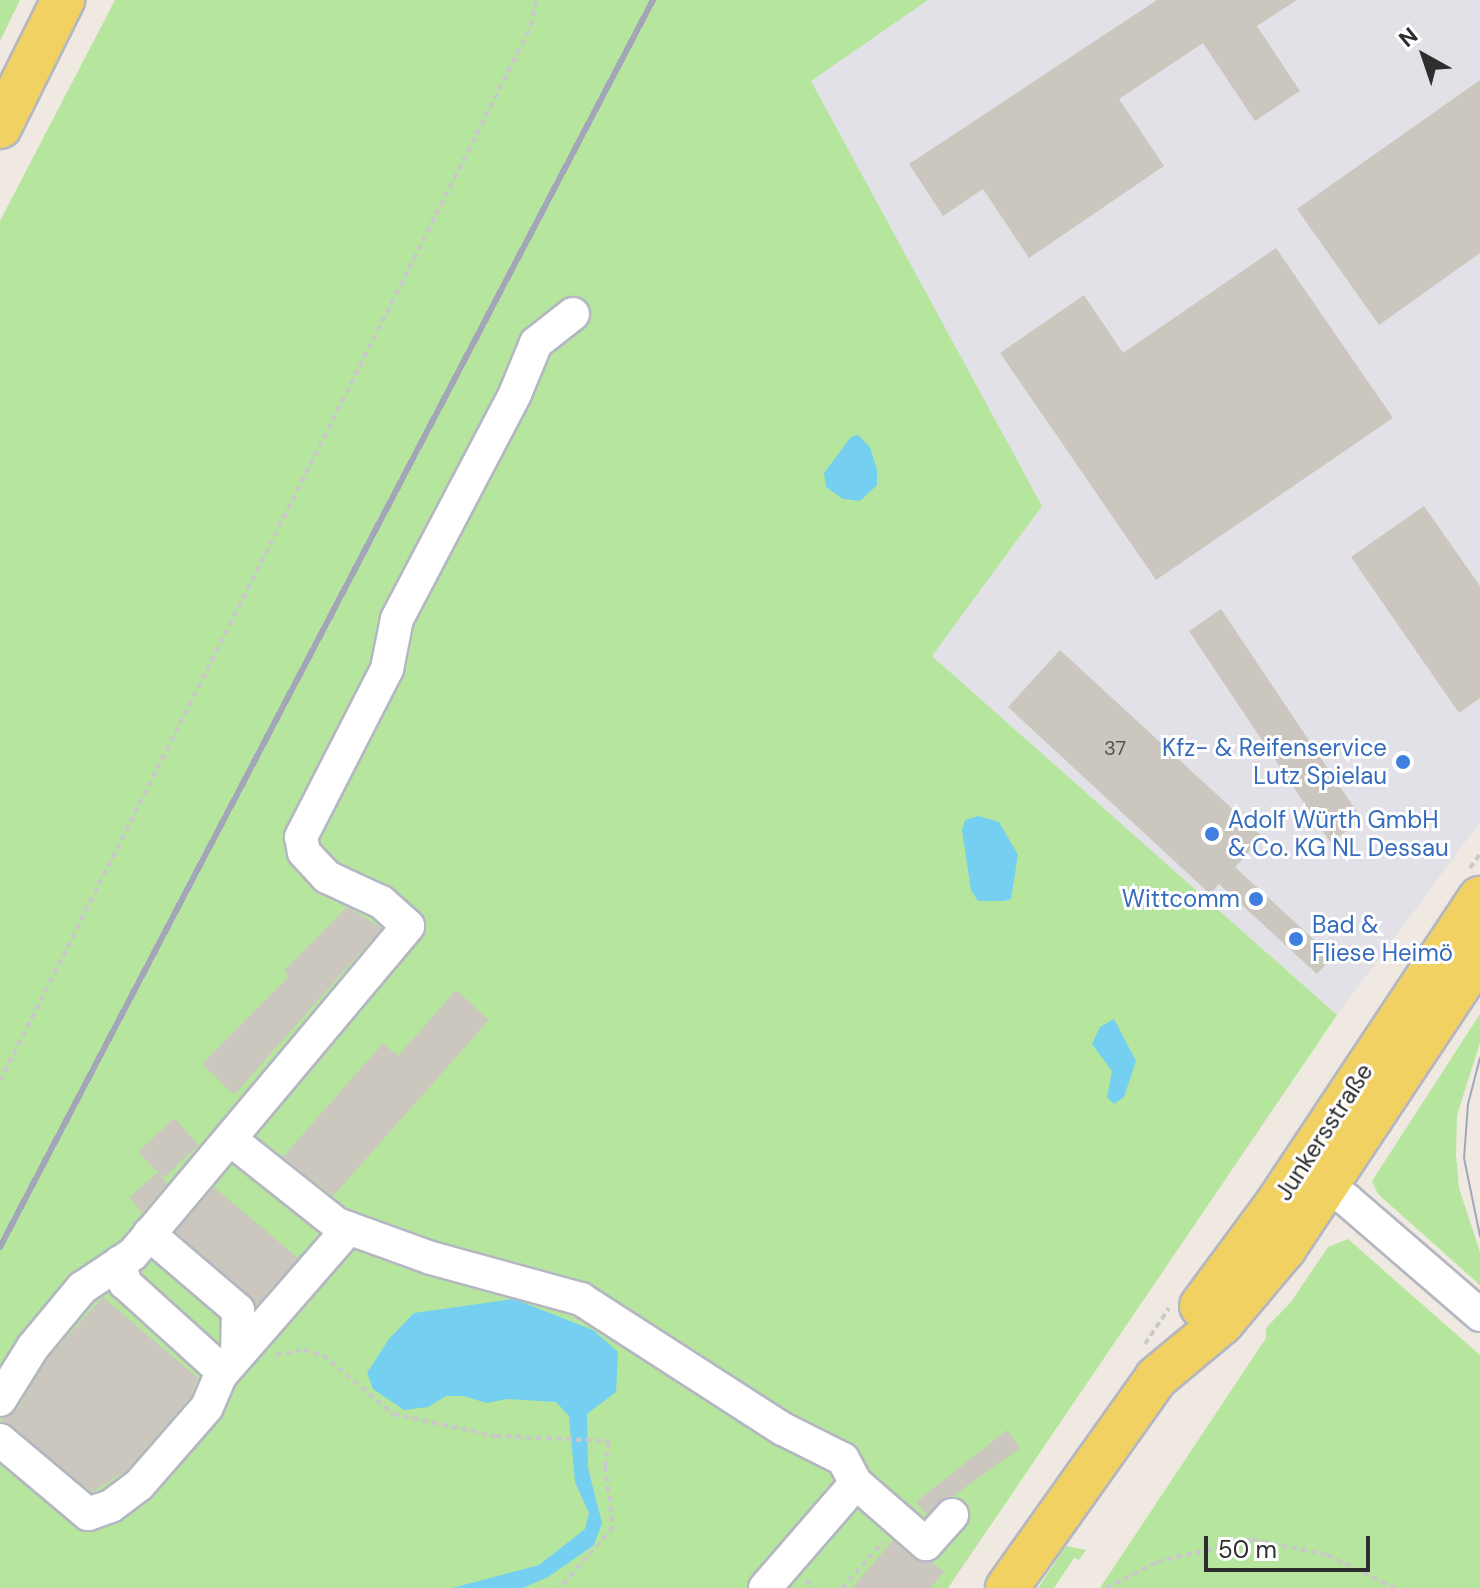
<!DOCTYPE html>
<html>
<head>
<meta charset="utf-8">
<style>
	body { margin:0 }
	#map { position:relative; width:1480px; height:1588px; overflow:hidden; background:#efe9e1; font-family:"DM Sans",sans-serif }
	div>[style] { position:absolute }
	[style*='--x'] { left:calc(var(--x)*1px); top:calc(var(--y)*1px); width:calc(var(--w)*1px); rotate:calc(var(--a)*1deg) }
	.industrial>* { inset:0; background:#e3e1e8 }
	.green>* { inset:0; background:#b6e59e }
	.water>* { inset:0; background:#75cff0 }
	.building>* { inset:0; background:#cbc7bf }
	.path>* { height:4px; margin-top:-2px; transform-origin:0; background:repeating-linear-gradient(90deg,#c9c9c9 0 6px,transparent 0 10px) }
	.roads { filter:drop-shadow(2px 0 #b4b7c1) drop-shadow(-2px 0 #b4b7c1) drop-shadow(0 2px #b4b7c1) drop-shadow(0 -2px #b4b7c1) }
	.minor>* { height:32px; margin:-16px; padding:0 16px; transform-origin:16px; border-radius:16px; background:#fff }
	.major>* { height:42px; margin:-21px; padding:0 21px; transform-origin:21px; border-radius:21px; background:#f2d163 }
	.tram>* { height:2px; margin:-1px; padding:0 1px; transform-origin:1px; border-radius:1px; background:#a3a6b8 }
	.rail>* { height:6px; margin:-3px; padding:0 3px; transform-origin:3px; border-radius:3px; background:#a3a6b8 }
	.dots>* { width:22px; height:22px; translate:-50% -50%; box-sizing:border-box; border:4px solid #fff; border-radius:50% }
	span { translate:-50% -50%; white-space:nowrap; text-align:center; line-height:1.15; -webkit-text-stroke:6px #fff; paint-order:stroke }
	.number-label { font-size:20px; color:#555452 }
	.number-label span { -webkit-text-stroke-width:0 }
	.shop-label { font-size:24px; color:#366cbe }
	.right { translate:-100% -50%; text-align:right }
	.left { translate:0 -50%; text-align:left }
	.street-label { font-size:24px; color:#2e2e2e }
	.north { position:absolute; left:1384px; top:16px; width:80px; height:80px; -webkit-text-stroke:6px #fff; paint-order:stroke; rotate:320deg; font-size:22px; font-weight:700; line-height:32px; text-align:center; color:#2e2e2e }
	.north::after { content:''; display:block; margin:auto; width:28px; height:36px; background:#2e2e2e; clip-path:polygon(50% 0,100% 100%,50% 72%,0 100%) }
	.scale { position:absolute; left:1204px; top:1536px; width:166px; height:36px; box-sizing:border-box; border:4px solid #2e2e2e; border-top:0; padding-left:10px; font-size:24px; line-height:28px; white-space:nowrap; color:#2e2e2e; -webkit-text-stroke:6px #fff; paint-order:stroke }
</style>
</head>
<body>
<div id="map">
	<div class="industrial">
		<div style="clip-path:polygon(928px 0,1480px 0,1480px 822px,1337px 1015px,932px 656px,1042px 506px,810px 81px)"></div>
	</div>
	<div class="green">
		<div style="clip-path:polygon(0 0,20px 0,0 41px)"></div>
		<div style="clip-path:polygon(115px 0,928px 0,811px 81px,1042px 506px,932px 656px,1337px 1015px,948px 1588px,0 1588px,0 221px)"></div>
		<div style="clip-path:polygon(1480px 1014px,1480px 1043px,1457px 1115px,1456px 1155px,1459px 1188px,1480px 1252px,1480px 1285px,1378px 1194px,1372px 1181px)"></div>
		<div style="clip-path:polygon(1348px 1239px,1480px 1355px,1480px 1588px,1100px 1588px,1266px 1338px,1266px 1328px,1291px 1302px,1328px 1247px)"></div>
		<div style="clip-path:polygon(1066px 1546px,1086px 1550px,1079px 1560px,1074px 1558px,1054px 1588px,1038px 1588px)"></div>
	</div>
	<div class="water">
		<div style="clip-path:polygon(858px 435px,870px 447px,877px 470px,877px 485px,860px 501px,843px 499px,826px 487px,824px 473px,851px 437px)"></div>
		<div style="clip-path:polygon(978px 816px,999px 822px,1018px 855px,1011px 899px,1004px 901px,978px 901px,971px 890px,962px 830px,965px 820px)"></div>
		<div style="clip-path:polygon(1114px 1019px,1136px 1061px,1124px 1097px,1114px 1104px,1107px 1097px,1112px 1071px,1092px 1044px,1100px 1027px)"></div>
		<div style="clip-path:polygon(514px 1299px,593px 1330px,618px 1352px,616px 1392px,587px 1414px,588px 1468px,602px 1523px,594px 1545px,548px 1577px,523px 1588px,452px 1588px,539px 1565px,585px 1529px,589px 1513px,575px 1482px,569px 1416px,556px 1402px,507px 1399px,487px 1403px,463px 1396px,446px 1396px,428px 1407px,404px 1410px,373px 1389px,367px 1373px,389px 1339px,414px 1313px)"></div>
	</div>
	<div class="building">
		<div style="clip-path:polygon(1157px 0,1297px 0,1257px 26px,1300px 91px,1255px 121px,1203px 43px,1119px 99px,1164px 166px,1029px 258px,983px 189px,943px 216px,909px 164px)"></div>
		<div style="clip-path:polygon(1480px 80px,1480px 253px,1379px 325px,1297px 209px)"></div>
		<div style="clip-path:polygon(1276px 248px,1393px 418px,1156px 580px,1000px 353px,1084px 295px,1123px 353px)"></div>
		<div style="clip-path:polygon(1424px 506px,1480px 586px,1480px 698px,1459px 713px,1351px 557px)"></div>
		<div style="clip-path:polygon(1221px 609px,1363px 821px,1330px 842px,1189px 631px)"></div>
		<div style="clip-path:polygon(1060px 650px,1263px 837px,1235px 867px,1333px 957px,1317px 974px,1219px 884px,1210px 894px,1008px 707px)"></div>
		<div style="clip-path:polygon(347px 907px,382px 928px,234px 1095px,202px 1064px,289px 976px,284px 971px)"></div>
		<div style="clip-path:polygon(456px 990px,489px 1020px,333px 1196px,283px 1157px,383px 1043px,398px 1056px)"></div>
		<div style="clip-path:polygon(174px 1118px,199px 1145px,164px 1178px,138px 1152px)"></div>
		<div style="clip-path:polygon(158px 1172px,167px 1184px,142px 1213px,129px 1197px)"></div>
		<div style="clip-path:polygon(214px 1187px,298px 1258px,256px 1306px,176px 1232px)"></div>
		<div style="clip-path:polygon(103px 1297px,198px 1378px,191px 1396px,126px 1471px,92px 1492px,0 1419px,16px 1411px,48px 1358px)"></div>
		<div style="clip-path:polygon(1007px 1430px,1020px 1448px,927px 1515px,916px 1502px)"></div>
		<div style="clip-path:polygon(893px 1540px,914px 1559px,932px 1562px,944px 1572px,930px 1588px,852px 1588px)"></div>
	</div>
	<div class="path">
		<div style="--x:1470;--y:868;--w:17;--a:-54"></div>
		<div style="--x:0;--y:1081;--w:1181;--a:-63.28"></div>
		<div style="--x:531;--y:26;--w:26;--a:-79"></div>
		<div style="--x:1145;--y:1344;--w:43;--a:-56.3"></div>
		<div style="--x:276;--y:1355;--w:28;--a:-10"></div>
		<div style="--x:304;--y:1350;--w:20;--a:15"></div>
		<div style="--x:323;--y:1355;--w:92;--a:40.1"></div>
		<div style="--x:393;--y:1414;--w:105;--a:12.1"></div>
		<div style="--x:496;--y:1436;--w:113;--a:2.5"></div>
		<div style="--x:609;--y:1441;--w:25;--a:99"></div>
		<div style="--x:605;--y:1466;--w:62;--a:82.5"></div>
		<div style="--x:613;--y:1527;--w:81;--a:131"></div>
		<div style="--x:806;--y:1580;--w:12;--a:42"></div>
		<div style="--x:842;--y:1588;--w:62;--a:-48.3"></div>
		<div style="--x:1106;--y:1588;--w:57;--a:-27"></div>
		<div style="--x:1157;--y:1562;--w:98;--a:-13.6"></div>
		<div style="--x:1252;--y:1539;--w:77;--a:12"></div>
		<div style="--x:1327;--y:1555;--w:76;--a:25.9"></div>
	</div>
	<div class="roads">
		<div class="minor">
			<div style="--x:230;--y:1139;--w:137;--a:38.5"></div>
			<div style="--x:337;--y:1224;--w:100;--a:19.9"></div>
			<div style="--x:431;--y:1258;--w:156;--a:15.3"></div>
			<div style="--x:581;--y:1299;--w:240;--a:32.8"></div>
			<div style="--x:783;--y:1429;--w:67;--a:26.6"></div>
			<div style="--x:843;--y:1459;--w:27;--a:62"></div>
			<div style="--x:1307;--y:1173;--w:48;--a:34"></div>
			<div style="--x:1347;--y:1200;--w:176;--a:40.8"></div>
			<div style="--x:149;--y:1234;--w:117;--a:40.5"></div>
			<div style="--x:238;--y:1310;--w:45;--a:91.3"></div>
			<div style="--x:120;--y:1262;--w:22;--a:77"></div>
			<div style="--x:125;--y:1283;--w:132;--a:42.2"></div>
			<div style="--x:0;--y:1400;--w:62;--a:-58.1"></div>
			<div style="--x:33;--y:1347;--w:77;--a:-50.3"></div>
			<div style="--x:82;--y:1288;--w:61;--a:-33.7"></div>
			<div style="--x:133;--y:1254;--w:428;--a:-50"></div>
			<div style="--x:408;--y:926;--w:36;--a:-138"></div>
			<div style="--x:381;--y:902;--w:60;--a:-155.2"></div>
			<div style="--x:327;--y:877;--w:34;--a:-133"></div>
			<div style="--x:304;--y:852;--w:15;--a:-101"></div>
			<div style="--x:301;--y:837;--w:189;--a:-62.9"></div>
			<div style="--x:387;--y:669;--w:51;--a:-78.7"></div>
			<div style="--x:397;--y:619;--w:254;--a:-62.3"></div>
			<div style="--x:515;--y:394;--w:55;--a:-67.6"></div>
			<div style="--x:536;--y:343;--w:47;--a:-38.1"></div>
			<div style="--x:0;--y:1440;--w:115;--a:40.1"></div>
			<div style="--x:88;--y:1514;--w:24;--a:-19"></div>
			<div style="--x:111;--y:1506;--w:35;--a:-37"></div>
			<div style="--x:139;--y:1485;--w:103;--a:-48.9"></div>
			<div style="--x:207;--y:1407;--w:34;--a:-67"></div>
			<div style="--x:220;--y:1376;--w:196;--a:-48.9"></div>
			<div style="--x:765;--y:1588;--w:139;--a:-49.1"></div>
			<div style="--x:856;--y:1483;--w:93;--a:41.1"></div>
			<div style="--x:926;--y:1544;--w:39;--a:-48"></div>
		</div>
		<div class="major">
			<div style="--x:0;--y:127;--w:142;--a:-63.6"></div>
			<div style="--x:1201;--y:1306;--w:124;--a:-53.5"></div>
			<div style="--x:1275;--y:1206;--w:370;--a:-56.4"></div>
			<div style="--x:1007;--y:1588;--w:257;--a:-54.6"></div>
			<div style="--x:1156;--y:1378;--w:86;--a:-39.8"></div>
			<div style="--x:1222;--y:1323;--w:98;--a:-50"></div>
			<div style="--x:1285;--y:1248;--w:353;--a:-56.4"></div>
		</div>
	</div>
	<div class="tram">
		<div style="--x:1480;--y:1058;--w:48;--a:104.6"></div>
		<div style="--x:1468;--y:1104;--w:54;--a:94.2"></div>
		<div style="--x:1464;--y:1158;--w:80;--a:78.4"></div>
	</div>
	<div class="rail">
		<div style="--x:0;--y:1247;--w:1408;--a:-62.36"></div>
	</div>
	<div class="dots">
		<div style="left:1403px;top:762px;background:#3f7fe0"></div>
		<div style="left:1212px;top:834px;background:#3f7fe0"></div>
		<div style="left:1256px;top:899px;background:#3f7fe0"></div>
		<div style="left:1296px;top:939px;background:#3f7fe0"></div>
	</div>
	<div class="number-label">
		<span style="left:1115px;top:748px">37</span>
	</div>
	<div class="shop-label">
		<span class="right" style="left:1387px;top:762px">Kfz- &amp; Reifenservice<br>Lutz Spielau</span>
		<span class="left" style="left:1228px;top:834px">Adolf Würth GmbH<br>&amp; Co. KG NL Dessau</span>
		<span class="right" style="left:1240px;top:899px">Wittcomm</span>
		<span class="left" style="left:1312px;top:939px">Bad &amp;<br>Fliese Heimö</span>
	</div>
	<div class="street-label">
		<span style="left:1324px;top:1132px;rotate:-57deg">Junkersstraße</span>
	</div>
	<div class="north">N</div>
	<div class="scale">50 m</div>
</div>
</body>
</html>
